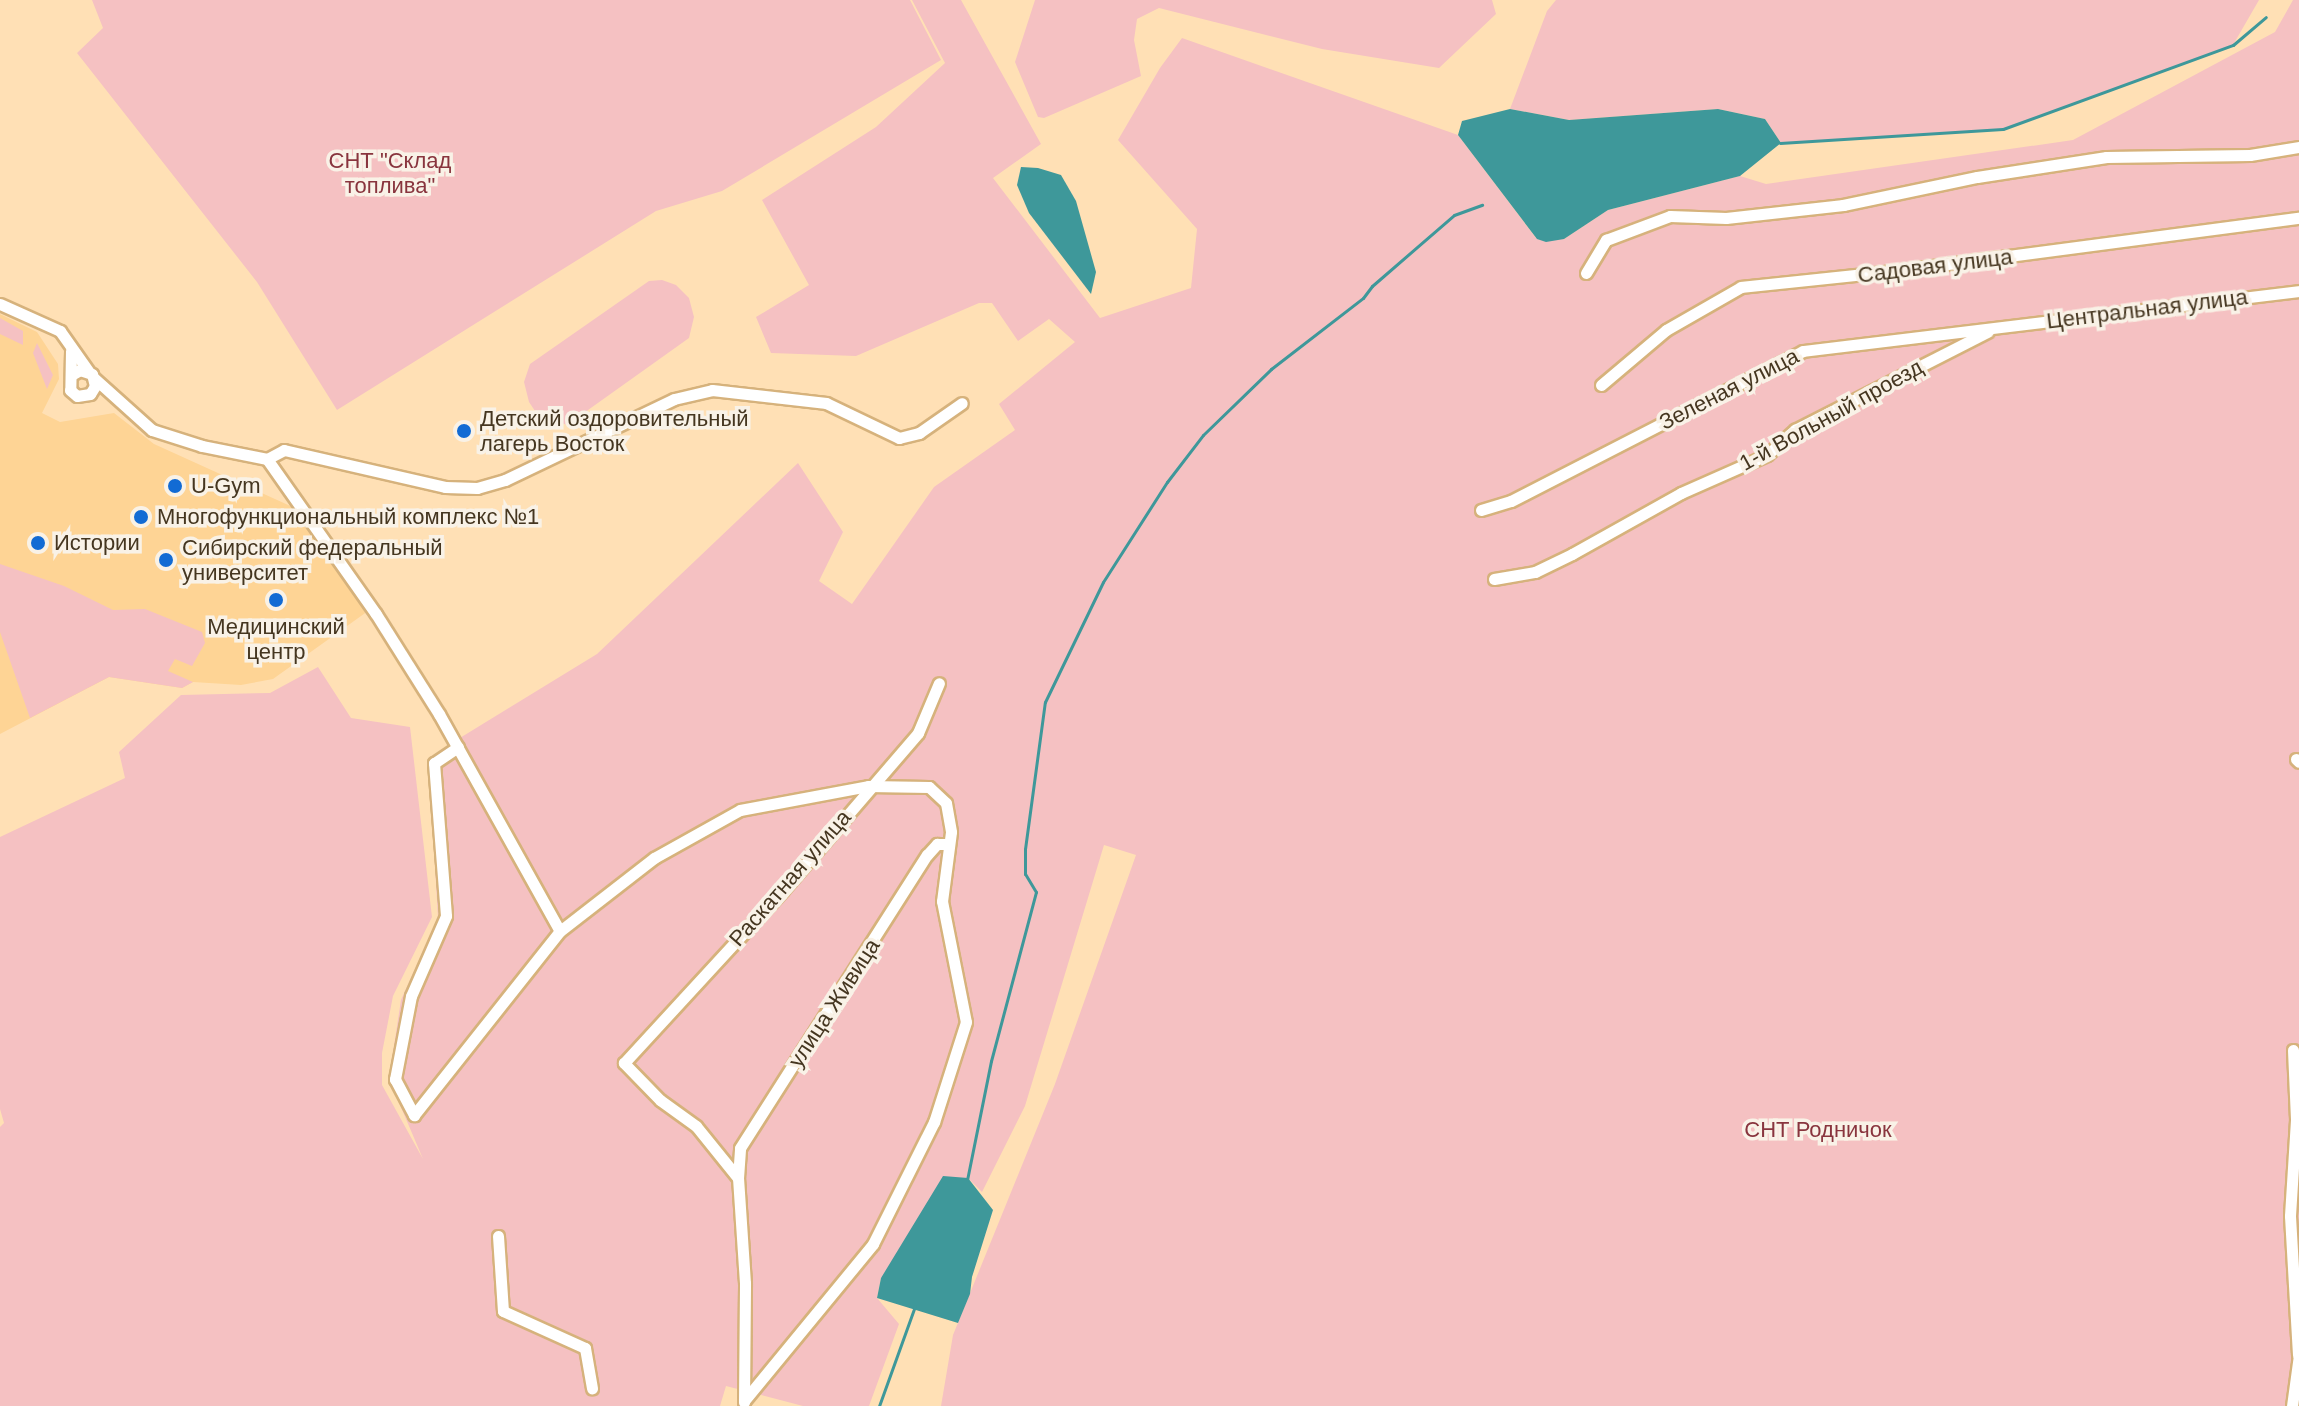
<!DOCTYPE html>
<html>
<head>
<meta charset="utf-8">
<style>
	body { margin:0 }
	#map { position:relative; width:2299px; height:1406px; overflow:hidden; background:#ffe0b5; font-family:Helvetica,sans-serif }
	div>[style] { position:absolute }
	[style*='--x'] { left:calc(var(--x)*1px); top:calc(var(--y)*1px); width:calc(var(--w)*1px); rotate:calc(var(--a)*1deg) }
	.built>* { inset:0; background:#fed495 }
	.green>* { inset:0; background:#f5c1c2 }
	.water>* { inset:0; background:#3e989a }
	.stream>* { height:3px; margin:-1.5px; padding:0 1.5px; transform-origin:1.5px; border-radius:1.5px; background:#3e989a }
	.roads { filter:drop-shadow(2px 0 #d6b27c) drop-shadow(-2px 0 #d6b27c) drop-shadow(0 2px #d6b27c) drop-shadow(0 -2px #d6b27c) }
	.street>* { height:11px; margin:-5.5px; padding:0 5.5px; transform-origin:5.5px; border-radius:5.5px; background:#fff }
	.dots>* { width:22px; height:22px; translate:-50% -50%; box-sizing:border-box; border:4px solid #f9f2e7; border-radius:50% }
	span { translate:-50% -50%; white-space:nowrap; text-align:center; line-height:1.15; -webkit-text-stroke:7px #f9f2e7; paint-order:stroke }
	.park-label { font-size:22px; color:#89353e }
	.street-label { font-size:22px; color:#453620 }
	.poi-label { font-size:22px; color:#453620 }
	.left { translate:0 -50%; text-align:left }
</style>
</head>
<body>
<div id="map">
	<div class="built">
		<div style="clip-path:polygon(0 314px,37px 332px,58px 364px,59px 379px,42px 413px,60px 422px,114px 413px,154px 444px,297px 509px,368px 611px,273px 679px,241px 685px,193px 682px,182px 688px,109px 677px,0 734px)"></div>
	</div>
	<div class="green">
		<div style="clip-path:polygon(92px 0,910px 0,941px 60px,722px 191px,656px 211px,337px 410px,257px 282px,77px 53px,103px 28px)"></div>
		<div style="clip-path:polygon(912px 0,961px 0,1041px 144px,993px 178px,1100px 318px,1191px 288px,1197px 229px,1118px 140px,1160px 68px,1182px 38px,1458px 135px,1536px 238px,1564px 239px,1608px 210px,1740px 176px,1766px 184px,2073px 140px,2275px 32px,2293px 0,2299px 0,2299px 1406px,941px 1406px,953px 1335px,1055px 1084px,1136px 855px,1104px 845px,1025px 1106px,982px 1192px,968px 1178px,881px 1278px,877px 1298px,899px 1324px,869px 1406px,803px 1406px,726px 1386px,720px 1406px,0 1406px,0 1127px,4px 1123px,0 1109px,0 837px,125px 778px,119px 752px,181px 695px,270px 693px,318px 667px,351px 718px,410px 727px,432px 917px,393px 996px,382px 1053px,382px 1085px,423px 1159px,389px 1079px,401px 1000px,438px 918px,429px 762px,455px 741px,597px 654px,798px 463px,843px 532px,819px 581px,852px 604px,934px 487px,1015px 430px,999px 404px,1075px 342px,1049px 319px,1018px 341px,992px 303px,979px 303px,856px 356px,771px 353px,756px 317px,809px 285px,762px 200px,876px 127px,945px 63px)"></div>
		<div style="clip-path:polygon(1035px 0,1492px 0,1496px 14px,1439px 68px,1322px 49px,1159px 8px,1137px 19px,1134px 40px,1141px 76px,1044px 118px,1038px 117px,1015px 62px)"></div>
		<div style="clip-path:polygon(1556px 0,2259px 0,2233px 45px,2003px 129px,1781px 143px,1765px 119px,1718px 109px,1569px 120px,1510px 109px,1547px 11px)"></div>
		<div style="clip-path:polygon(662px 280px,676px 285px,689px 298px,694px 317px,689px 338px,567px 425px,537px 414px,529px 402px,524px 382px,530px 364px,649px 281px)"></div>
		<div style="clip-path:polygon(0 318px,23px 331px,23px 345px,0 334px)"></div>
		<div style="clip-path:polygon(37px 343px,53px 375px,47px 389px,33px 353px)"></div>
		<div style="clip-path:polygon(0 564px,64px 586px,113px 610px,145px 609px,202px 632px,205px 643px,192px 666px,175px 659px,168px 671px,193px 682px,182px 688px,109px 677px,30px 718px,0 632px)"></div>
	</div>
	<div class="water">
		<div style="clip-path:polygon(1510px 109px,1569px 120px,1718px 109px,1765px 119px,1781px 143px,1740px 176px,1608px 210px,1564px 239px,1546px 242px,1537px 239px,1458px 135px,1462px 121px)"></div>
		<div style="clip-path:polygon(1021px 167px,1038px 168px,1061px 175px,1076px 201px,1096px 272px,1091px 294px,1029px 213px,1017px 185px)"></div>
		<div style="clip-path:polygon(943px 1176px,968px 1178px,993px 1210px,972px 1277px,970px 1294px,958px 1323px,877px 1298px,881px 1278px)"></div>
	</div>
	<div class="stream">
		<div style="--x:1780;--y:143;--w:223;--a:-3.6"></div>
		<div style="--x:2003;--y:129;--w:245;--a:-20.1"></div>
		<div style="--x:2233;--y:45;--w:43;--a:-40.3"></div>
		<div style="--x:967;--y:1180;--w:121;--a:-78.6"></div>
		<div style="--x:991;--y:1061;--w:175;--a:-75.1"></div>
		<div style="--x:1036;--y:892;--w:21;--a:-121"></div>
		<div style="--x:1025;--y:874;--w:25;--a:-90"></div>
		<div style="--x:1025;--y:849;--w:148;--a:-82.3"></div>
		<div style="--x:1045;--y:702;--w:133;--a:-64.2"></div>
		<div style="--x:1103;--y:582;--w:119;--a:-57.4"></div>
		<div style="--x:1167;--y:482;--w:59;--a:-52.5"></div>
		<div style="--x:1203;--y:435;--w:95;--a:-44.1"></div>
		<div style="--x:1271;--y:369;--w:116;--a:-37.7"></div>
		<div style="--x:1363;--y:298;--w:15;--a:-53"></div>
		<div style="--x:1372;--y:286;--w:108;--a:-40.9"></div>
		<div style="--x:1454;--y:215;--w:30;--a:-20"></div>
		<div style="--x:879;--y:1406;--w:106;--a:-70.2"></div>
	</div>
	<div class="roads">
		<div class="street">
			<div style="--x:1586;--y:273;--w:39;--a:-59"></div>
			<div style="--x:1606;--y:240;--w:68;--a:-20.6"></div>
			<div style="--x:1670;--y:216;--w:56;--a:2"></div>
			<div style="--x:1726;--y:218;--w:118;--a:-6.3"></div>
			<div style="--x:1843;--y:205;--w:137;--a:-11.8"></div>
			<div style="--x:1977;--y:177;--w:131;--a:-8.8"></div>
			<div style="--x:2106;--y:157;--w:144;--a:-0.8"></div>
			<div style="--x:2250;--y:155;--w:50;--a:-9.3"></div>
			<div style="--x:0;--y:304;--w:66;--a:24.2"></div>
			<div style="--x:60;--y:331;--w:50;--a:54.7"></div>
			<div style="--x:71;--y:351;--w:39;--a:91"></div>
			<div style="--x:70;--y:390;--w:9;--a:41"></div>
			<div style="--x:77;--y:396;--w:13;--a:-9"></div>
			<div style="--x:90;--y:394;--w:9;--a:-58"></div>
			<div style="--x:95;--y:386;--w:12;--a:-104"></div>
			<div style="--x:92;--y:374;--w:13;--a:-162"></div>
			<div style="--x:80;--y:370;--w:8;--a:150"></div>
			<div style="--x:94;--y:378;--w:78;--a:41.9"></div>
			<div style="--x:152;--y:430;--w:52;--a:17.7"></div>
			<div style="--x:202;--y:446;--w:66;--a:11.3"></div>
			<div style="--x:267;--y:459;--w:189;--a:54.9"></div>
			<div style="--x:376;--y:614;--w:118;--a:57.8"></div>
			<div style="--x:439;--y:714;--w:248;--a:60.9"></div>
			<div style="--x:1601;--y:385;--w:85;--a:-40.2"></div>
			<div style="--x:1666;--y:330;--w:86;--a:-29.8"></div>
			<div style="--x:1741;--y:287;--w:162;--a:-6"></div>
			<div style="--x:1902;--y:270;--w:400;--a:-7.5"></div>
			<div style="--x:267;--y:459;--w:19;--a:-28"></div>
			<div style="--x:284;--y:450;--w:165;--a:12.9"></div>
			<div style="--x:445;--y:487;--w:32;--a:2"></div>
			<div style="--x:477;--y:488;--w:29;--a:-16"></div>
			<div style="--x:505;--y:480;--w:187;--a:-25.6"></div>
			<div style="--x:674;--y:399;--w:39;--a:-13"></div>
			<div style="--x:712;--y:390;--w:115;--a:6.5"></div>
			<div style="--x:826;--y:403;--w:81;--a:25.6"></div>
			<div style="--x:899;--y:438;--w:21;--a:-14"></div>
			<div style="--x:919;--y:433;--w:52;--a:-34.9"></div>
			<div style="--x:1481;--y:510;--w:31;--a:-17"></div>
			<div style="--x:1511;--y:501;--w:328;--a:-27.2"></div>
			<div style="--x:1803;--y:351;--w:500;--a:-6.9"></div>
			<div style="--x:1494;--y:579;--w:42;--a:-9.7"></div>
			<div style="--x:1535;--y:572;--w:41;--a:-25.9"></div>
			<div style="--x:1572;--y:554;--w:125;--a:-29.2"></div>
			<div style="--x:1681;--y:493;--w:94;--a:-23.8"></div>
			<div style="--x:1767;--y:455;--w:38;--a:-42"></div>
			<div style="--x:1795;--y:430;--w:216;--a:-27"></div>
			<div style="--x:458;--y:747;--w:29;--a:146"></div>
			<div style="--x:434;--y:763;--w:153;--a:85.5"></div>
			<div style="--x:446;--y:916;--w:87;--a:113.6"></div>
			<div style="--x:411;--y:996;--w:85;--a:100.9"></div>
			<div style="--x:395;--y:1079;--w:41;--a:62.2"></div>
			<div style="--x:414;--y:1115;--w:235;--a:-51.6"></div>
			<div style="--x:560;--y:931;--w:119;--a:-37.8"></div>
			<div style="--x:654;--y:858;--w:98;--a:-29.2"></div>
			<div style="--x:740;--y:810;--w:130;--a:-10.6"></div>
			<div style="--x:868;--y:786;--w:61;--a:0.9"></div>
			<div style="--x:929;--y:787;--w:23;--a:43"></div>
			<div style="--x:946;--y:803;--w:29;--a:80"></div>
			<div style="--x:951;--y:832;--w:70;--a:97.4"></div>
			<div style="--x:942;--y:901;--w:123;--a:78.8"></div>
			<div style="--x:966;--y:1022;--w:105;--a:107.7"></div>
			<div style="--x:934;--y:1122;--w:136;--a:116.6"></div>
			<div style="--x:873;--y:1244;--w:203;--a:129.4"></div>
			<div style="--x:2296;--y:759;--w:4;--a:45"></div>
			<div style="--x:2293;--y:1050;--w:70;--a:87.5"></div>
			<div style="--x:2296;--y:1120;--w:96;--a:93.6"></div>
			<div style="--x:2290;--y:1216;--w:139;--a:86.7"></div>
			<div style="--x:738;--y:1178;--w:30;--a:-86"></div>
			<div style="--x:740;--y:1148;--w:348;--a:-57.5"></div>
			<div style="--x:927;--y:855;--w:15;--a:-48"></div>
			<div style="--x:937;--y:844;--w:12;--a:0"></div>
			<div style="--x:498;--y:1236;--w:75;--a:86.2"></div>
			<div style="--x:503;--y:1311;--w:90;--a:24.3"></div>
			<div style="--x:585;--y:1348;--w:41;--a:80.1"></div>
			<div style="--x:744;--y:1402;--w:119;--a:-89.5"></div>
			<div style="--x:745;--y:1283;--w:105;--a:-93.8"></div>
			<div style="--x:738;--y:1178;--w:67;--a:-128.9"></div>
			<div style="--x:696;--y:1126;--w:44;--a:-144.2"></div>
			<div style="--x:660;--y:1100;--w:52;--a:-134.2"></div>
			<div style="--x:624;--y:1063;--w:235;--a:-47.4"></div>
			<div style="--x:783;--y:890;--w:207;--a:-49.3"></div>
			<div style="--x:918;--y:733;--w:54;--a:-67.2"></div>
			<div style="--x:2292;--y:1406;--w:51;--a:-82.2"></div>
		</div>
	</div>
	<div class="dots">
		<div style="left:464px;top:431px;background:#126bd4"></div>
		<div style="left:175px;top:486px;background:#126bd4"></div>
		<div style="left:141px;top:517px;background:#126bd4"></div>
		<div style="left:38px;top:543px;background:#126bd4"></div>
		<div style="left:166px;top:560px;background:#126bd4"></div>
		<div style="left:276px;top:600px;background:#126bd4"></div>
	</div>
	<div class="park-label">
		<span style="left:390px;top:173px">СНТ "Склад<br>топлива"</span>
		<span style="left:1818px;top:1130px">СНТ Родничок</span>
	</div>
	<div class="street-label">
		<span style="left:1935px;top:266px;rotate:-7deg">Садовая улица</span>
		<span style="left:2147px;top:309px;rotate:-7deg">Центральная улица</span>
		<span style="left:1729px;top:389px;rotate:-27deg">Зеленая улица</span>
		<span style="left:1831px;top:415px;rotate:-29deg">1-й Вольный проезд</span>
		<span style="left:790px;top:878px;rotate:-49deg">Раскатная улица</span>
		<span style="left:834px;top:1003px;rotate:-57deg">улица Живица</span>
	</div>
	<div class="poi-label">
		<span class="left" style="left:480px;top:431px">Детский оздоровительный<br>лагерь Восток</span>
		<span class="left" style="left:191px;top:486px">U-Gym</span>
		<span class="left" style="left:157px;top:517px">Многофункциональный комплекс №1</span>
		<span class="left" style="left:54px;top:543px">Истории</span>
		<span class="left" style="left:182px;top:560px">Сибирский федеральный<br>университет</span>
		<span style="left:276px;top:639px">Медицинский<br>центр</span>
	</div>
</div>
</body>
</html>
